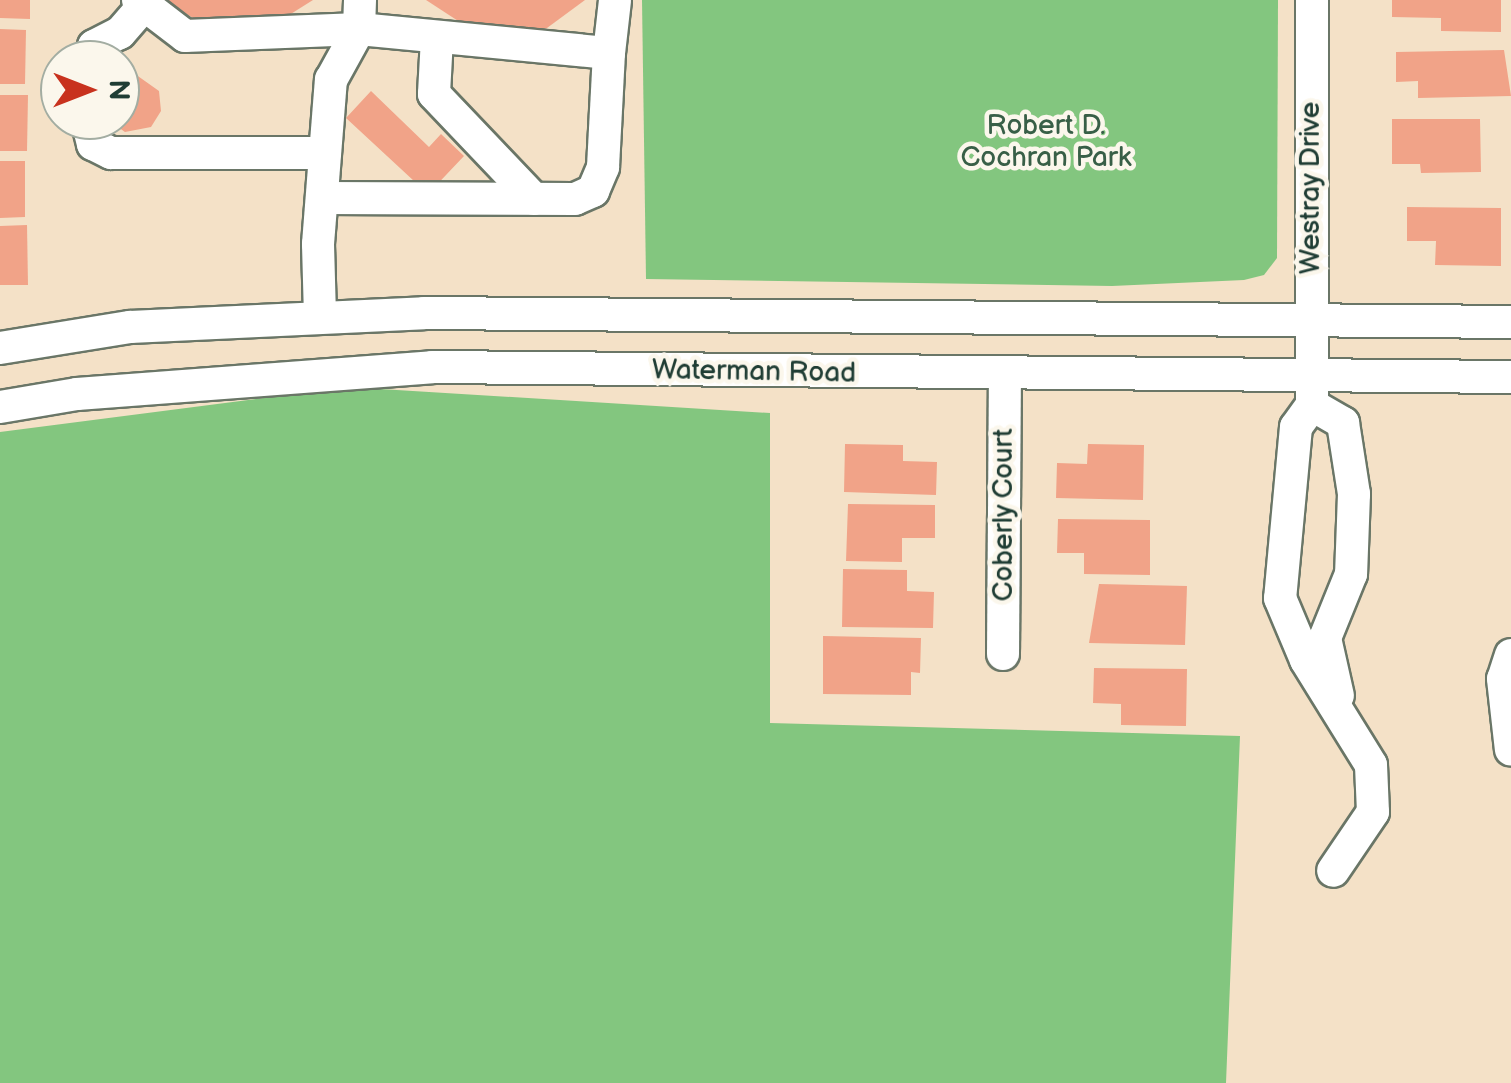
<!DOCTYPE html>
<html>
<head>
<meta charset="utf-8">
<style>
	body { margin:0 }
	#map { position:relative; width:1511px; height:1083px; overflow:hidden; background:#f4e1c7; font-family:"Balsamiq Sans",sans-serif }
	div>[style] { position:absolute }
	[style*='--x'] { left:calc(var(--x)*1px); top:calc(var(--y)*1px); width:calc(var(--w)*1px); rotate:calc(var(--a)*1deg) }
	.green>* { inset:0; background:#83c67f }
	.building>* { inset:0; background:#f1a388 }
	.roads { filter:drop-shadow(2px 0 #6a7667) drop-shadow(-2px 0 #6a7667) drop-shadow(0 2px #6a7667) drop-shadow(0 -2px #6a7667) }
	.minor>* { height:32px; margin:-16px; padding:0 16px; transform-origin:16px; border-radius:16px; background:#fff }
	span { translate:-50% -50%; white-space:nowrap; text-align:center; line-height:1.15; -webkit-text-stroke:9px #fbf7ec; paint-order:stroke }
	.park-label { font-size:28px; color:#385f47 }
	.street-label { font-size:28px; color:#1f3d34 }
	.north { position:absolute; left:40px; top:40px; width:100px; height:100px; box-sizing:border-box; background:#fbf7ec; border:2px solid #a3ada2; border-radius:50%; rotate:90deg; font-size:28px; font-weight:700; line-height:40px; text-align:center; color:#1f3d34 }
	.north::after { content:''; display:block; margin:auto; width:35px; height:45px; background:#c8321e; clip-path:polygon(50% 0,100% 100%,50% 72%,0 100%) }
</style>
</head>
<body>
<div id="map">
	<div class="green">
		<div style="clip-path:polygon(642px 0,1278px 0,1277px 258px,1264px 275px,1244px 280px,1112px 286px,646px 279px)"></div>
		<div style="clip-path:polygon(348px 387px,770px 413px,770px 723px,1240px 736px,1226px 1083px,0 1083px,0 432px)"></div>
	</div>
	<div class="building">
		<div style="clip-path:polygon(0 0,30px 0,30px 19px,0 18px)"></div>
		<div style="clip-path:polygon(164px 0,313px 0,278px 22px,206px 26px)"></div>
		<div style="clip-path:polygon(426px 0,585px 0,547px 28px,511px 37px,475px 32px)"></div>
		<div style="clip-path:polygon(1392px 0,1501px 0,1501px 32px,1441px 31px,1441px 18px,1392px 17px)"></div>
		<div style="clip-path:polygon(0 29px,26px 30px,25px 84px,0 84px)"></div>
		<div style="clip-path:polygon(1504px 50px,1511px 96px,1418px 98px,1418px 81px,1396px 82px,1396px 52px)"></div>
		<div style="clip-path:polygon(135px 74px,159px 91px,161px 111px,151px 127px,125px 132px,108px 120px,120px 120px,120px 78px)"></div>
		<div style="clip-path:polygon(371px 91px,429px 147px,441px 134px,464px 156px,428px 194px,346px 118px)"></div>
		<div style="clip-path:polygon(0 95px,28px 95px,27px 151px,0 151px)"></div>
		<div style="clip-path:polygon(1392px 119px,1480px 119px,1481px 172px,1421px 173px,1420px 164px,1392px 164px)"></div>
		<div style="clip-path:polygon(0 161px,25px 161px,25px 217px,0 218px)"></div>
		<div style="clip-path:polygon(1407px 207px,1501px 208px,1501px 266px,1435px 265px,1436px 241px,1407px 241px)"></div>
		<div style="clip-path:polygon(27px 225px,28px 285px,0 285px,0 226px)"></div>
		<div style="clip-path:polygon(845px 444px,903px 445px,903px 461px,937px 462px,936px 495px,844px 492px)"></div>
		<div style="clip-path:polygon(1088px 444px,1144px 445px,1143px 500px,1056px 498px,1057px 463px,1087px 464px)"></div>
		<div style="clip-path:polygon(848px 504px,935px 505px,935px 538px,902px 538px,902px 562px,846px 561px)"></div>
		<div style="clip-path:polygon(1058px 519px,1150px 520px,1150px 575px,1084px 574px,1084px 553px,1057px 553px)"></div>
		<div style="clip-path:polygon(843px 569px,907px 570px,907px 591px,934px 592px,933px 628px,842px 627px)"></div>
		<div style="clip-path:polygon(1099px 584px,1187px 586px,1185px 645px,1089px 643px)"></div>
		<div style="clip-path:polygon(823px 636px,921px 638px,920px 673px,911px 672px,911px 695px,823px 694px)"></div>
		<div style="clip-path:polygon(1094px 668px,1187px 669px,1186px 726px,1121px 725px,1121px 704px,1093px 703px)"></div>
	</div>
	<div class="roads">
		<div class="minor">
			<div style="--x:138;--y:0;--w:59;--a:37.5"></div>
			<div style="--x:185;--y:36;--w:174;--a:-2.3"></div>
			<div style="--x:359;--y:29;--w:251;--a:5.5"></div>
			<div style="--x:609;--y:53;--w:53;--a:-83.5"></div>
			<div style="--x:1312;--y:0;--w:405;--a:90"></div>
			<div style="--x:1312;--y:405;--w:27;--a:126"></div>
			<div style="--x:1296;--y:427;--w:172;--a:95.3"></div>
			<div style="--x:1280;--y:598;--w:67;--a:67.2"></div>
			<div style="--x:1306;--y:660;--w:123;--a:58.2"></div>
			<div style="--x:1371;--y:765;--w:47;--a:87.6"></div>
			<div style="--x:1373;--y:812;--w:71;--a:124.1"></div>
			<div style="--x:437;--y:38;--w:56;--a:93.1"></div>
			<div style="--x:434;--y:94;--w:145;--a:46.4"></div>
			<div style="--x:93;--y:60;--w:14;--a:-86"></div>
			<div style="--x:94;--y:46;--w:29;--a:-27"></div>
			<div style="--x:120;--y:33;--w:35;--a:-49"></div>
			<div style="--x:87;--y:120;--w:25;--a:76"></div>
			<div style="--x:93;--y:144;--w:20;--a:27"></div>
			<div style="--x:111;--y:153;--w:214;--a:0"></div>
			<div style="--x:322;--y:198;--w:253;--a:0.2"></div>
			<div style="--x:575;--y:199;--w:20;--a:-24"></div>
			<div style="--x:593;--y:191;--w:26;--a:-67"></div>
			<div style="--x:603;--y:167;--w:114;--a:-87"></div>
			<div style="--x:320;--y:316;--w:72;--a:-91.6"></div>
			<div style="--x:318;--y:244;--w:165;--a:-85.5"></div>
			<div style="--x:331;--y:80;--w:58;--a:-61.2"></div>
			<div style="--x:359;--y:29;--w:29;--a:-88"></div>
			<div style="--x:0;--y:348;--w:132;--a:-9.2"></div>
			<div style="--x:130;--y:327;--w:294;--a:-2.7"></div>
			<div style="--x:424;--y:313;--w:1087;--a:0.47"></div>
			<div style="--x:1312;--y:405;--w:36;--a:30"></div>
			<div style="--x:1343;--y:423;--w:72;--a:81.2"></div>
			<div style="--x:1354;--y:494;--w:80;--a:92.1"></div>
			<div style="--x:1351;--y:574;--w:69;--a:112.1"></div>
			<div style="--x:1325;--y:638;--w:59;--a:77.4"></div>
			<div style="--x:0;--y:407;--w:78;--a:-9.6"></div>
			<div style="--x:77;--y:394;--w:356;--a:-4.3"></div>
			<div style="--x:432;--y:367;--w:1079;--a:0.53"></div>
			<div style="--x:1003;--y:654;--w:279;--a:-89.6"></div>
			<div style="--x:1511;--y:655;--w:25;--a:108"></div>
			<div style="--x:1503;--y:679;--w:71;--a:83.6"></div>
		</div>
	</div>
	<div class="park-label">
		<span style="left:1046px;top:142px">Robert D.<br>Cochran Park</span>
	</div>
	<div class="street-label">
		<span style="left:1311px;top:188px;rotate:-90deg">Westray Drive</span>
		<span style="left:754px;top:372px;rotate:1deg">Waterman Road</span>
		<span style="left:1004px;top:515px;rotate:-90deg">Coberly Court</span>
	</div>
	<div class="north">N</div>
</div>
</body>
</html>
